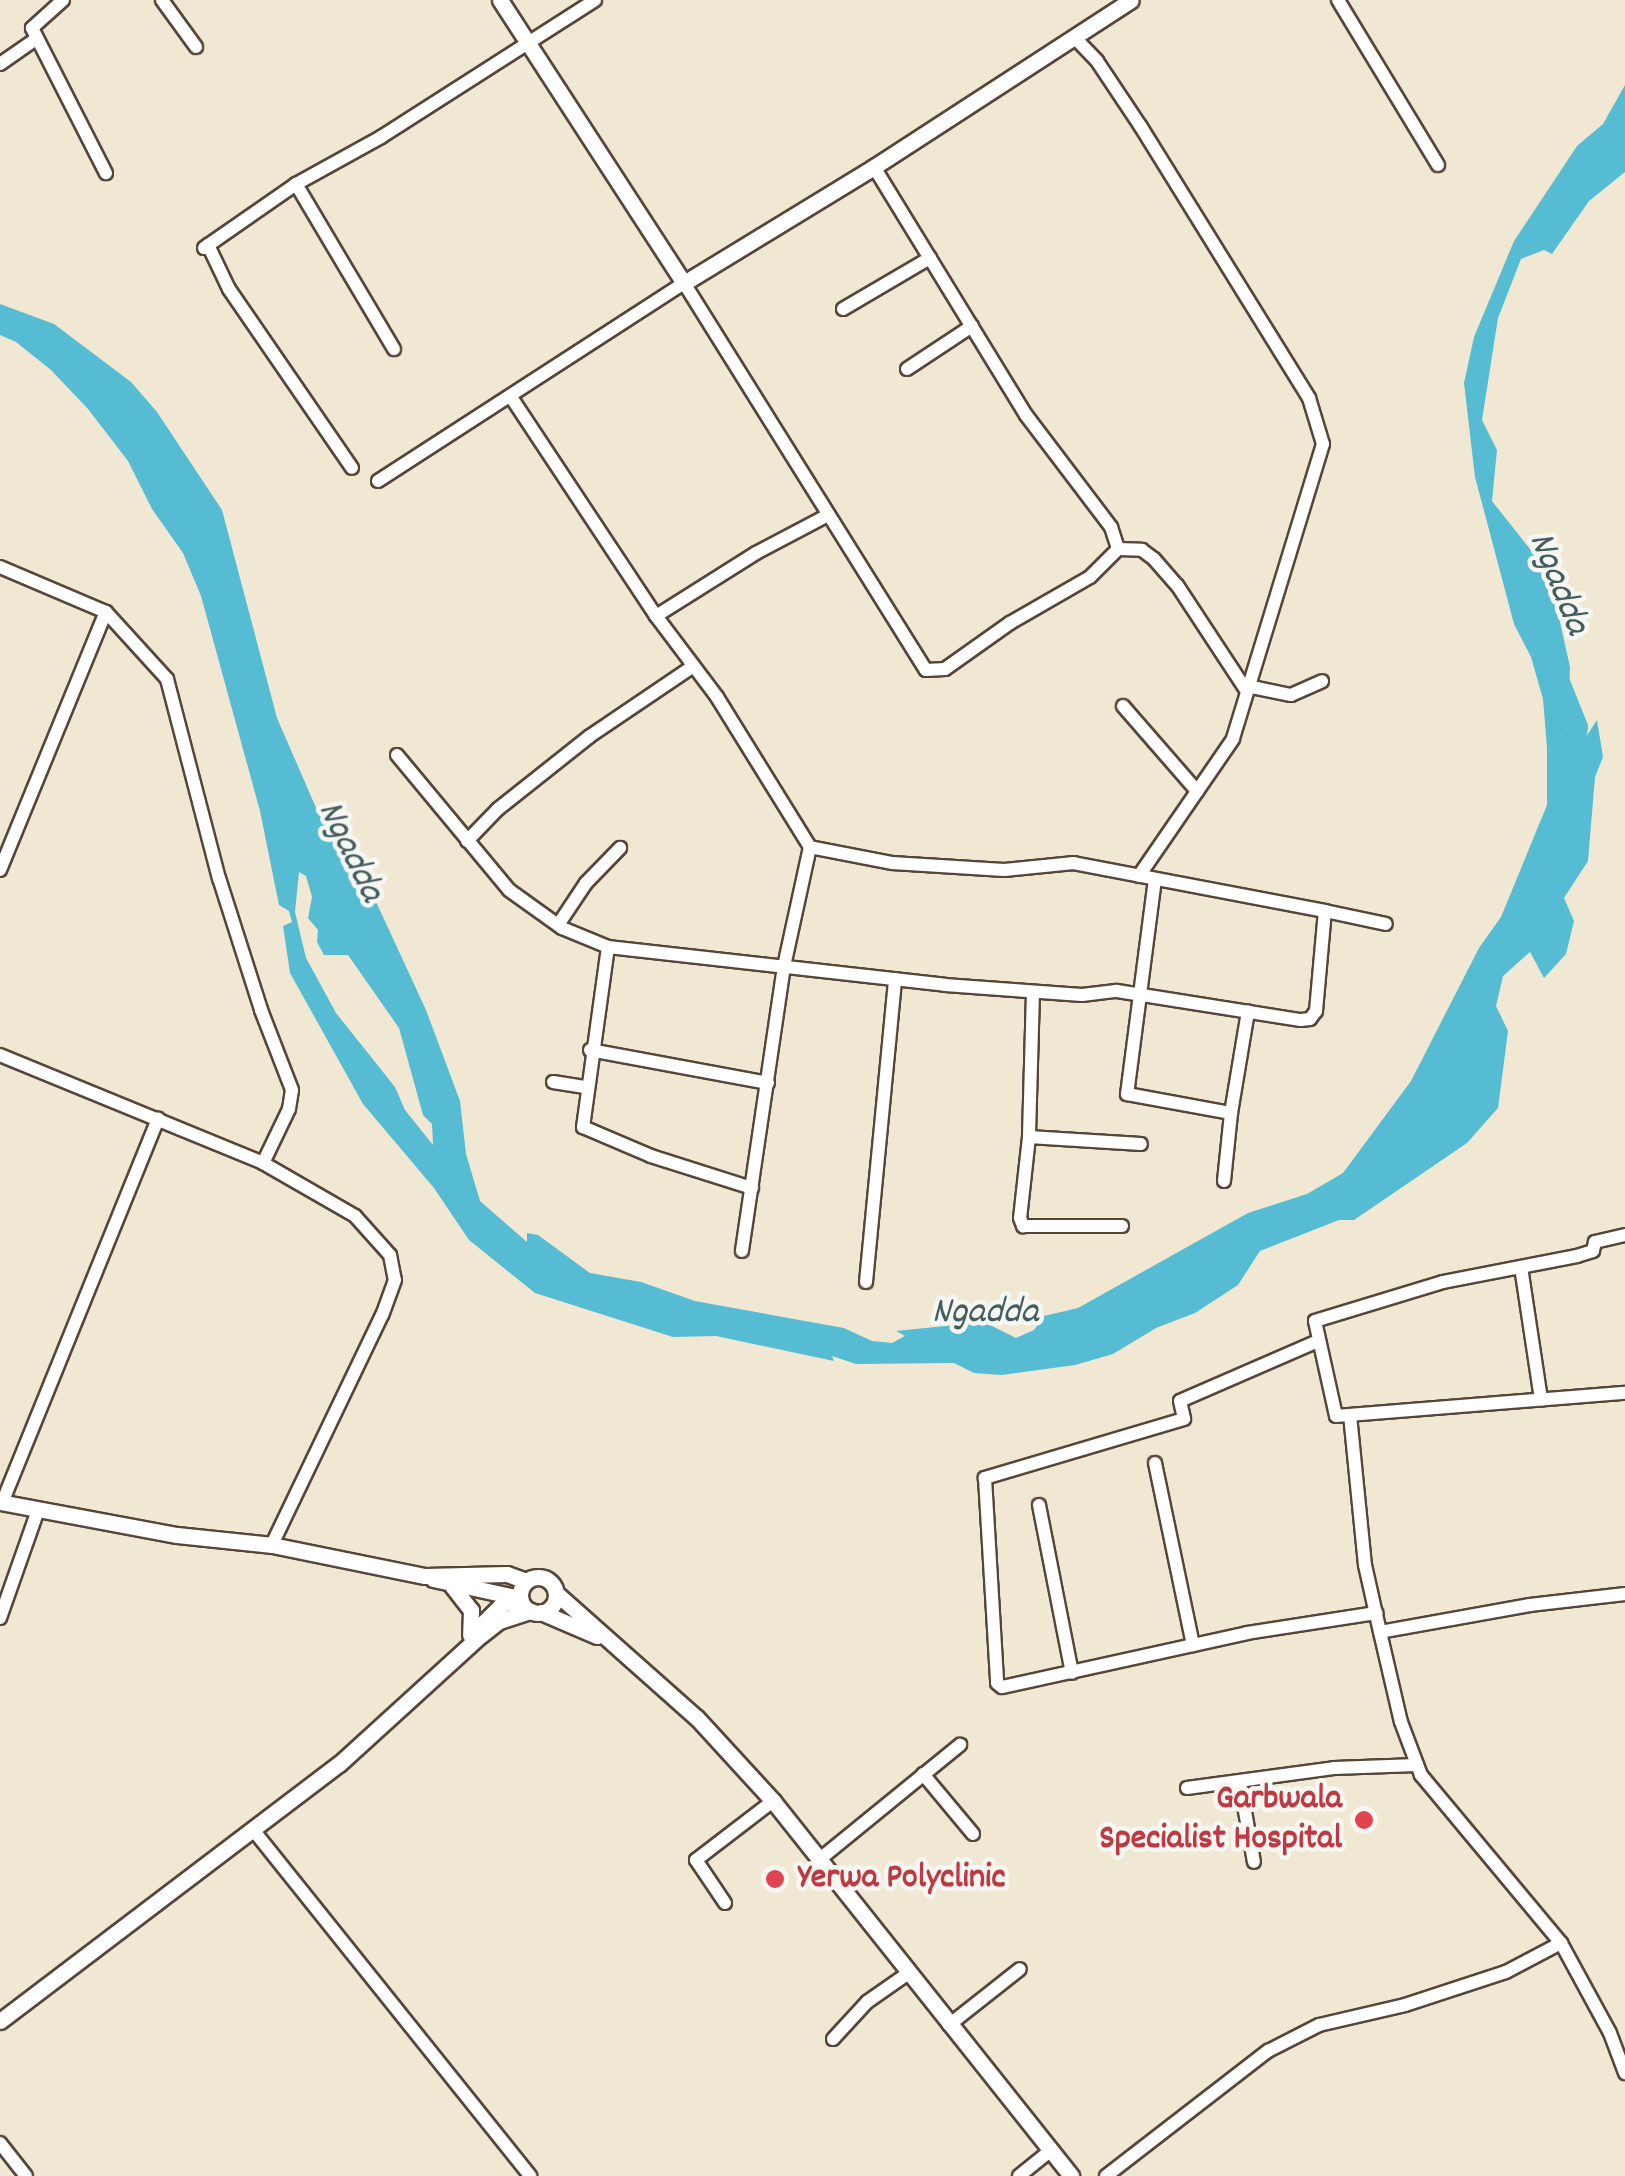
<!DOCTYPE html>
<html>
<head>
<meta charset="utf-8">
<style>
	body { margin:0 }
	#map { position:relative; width:1625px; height:2176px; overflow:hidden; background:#f0e8d2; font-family:Dekko,sans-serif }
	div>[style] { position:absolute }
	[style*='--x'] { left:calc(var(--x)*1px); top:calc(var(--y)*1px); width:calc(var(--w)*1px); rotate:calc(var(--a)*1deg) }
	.water>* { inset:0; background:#56bcd4 }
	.river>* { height:20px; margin:-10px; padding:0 10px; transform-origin:10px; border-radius:10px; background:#56bcd4 }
	.roads { filter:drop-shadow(2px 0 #564639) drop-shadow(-2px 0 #564639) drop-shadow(0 2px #564639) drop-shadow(0 -2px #564639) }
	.minor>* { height:12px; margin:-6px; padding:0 6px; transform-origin:6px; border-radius:6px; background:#fff }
	.tertiary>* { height:15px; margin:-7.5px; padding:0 7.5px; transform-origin:7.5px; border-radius:7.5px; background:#fff }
	.tertiary>.ring { margin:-7.5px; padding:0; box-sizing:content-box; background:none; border:15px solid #fff; border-radius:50% }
	.dots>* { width:28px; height:28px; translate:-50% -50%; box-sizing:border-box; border:5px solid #f6f6f2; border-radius:50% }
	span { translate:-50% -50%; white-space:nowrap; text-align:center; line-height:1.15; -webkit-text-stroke:9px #f6f6f2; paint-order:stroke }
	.health-label { font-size:35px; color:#be3a42; font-weight:700 }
	.right { translate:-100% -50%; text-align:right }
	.left { translate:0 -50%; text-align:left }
	.water-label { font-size:38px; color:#445d5e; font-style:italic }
</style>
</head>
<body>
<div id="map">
	<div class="water">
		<div style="clip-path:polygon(evenodd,1625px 85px,1625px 172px,1589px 201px,1552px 254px,1544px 250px,1521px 259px,1498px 318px,1482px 420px,1497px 450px,1492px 501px,1549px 573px,1570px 667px,1566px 767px,1597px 720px,1603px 757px,1595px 777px,1588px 861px,1564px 898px,1574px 921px,1566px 954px,1544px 978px,1530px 952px,1503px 976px,1496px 1006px,1508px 1031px,1498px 1108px,1467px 1143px,1354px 1220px,1339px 1220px,1260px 1251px,1238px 1285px,1195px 1313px,1156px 1328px,1113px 1354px,1075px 1365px,1002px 1375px,974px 1373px,954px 1363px,856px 1364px,832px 1356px,834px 1361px,716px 1336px,673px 1337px,535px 1293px,469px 1240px,434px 1188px,363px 1104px,290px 973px,283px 926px,292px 922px,289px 911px,279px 905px,260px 811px,201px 596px,183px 553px,152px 509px,128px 461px,88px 409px,51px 370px,16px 342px,0 335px,0 304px,54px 324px,131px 382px,157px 412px,222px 510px,277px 718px,317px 810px,333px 823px,359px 865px,426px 1010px,460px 1101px,466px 1154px,480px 1201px,527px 1242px,527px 1233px,538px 1235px,590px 1273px,641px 1282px,695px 1301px,844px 1328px,872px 1341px,892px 1343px,905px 1336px,896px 1331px,984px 1322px,1016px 1338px,1034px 1330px,1044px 1316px,1078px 1308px,1248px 1213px,1307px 1194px,1343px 1173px,1411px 1081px,1479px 948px,1501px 917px,1547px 805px,1547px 748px,1543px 699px,1531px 657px,1514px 624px,1475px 477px,1464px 383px,1474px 337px,1514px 241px,1577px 146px,1603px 124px,1625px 85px,299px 872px,306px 876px,312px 897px,308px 918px,318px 930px,317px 942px,324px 955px,348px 955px,399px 1028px,423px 1115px,432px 1124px,433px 1145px,405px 1110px,395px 1087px,336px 1013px,306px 958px,295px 912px,299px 872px)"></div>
	</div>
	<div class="river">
		<div style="--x:1560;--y:682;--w:48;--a:68.2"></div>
		<div style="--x:1578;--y:727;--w:58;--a:100.9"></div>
	</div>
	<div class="roads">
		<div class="minor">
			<div style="--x:63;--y:0;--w:42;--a:137.9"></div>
			<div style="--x:32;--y:28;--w:163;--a:63"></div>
			<div style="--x:162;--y:0;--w:58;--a:54.1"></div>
			<div style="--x:1338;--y:0;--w:193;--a:58.8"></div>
			<div style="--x:1075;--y:38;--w:32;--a:46"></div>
			<div style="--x:1097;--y:61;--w:79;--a:56.3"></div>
			<div style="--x:1141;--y:127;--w:319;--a:58.2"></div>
			<div style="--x:1309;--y:398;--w:48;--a:73.1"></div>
			<div style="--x:1323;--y:444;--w:308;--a:107"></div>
			<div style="--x:1233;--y:739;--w:166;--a:124.5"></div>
			<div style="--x:0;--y:64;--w:44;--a:-34.8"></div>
			<div style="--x:874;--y:167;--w:291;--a:58.5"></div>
			<div style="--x:1026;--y:415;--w:141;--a:52.8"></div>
			<div style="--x:1111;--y:527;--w:23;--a:72"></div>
			<div style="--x:296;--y:184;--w:192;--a:59.3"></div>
			<div style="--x:208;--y:245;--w:49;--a:64.5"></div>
			<div style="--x:229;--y:289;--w:217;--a:55.5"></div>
			<div style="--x:204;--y:248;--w:112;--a:-34.8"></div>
			<div style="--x:296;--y:184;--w:97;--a:-28.9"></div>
			<div style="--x:381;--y:137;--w:254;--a:-32.6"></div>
			<div style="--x:843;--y:309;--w:101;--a:-30.4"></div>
			<div style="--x:907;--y:369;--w:78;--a:-33.5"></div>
			<div style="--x:511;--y:397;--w:263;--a:56.5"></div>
			<div style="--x:656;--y:616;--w:101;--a:53"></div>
			<div style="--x:717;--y:697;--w:176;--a:58.2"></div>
			<div style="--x:810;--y:847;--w:122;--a:102.3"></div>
			<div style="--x:784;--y:966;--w:288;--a:98.4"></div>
			<div style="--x:378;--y:481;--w:364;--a:-32.9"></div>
			<div style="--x:684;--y:283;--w:456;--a:58"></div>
			<div style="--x:926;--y:670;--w:19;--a:-3"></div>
			<div style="--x:945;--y:669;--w:80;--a:-35.3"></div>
			<div style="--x:1010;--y:623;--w:92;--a:-29.9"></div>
			<div style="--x:1090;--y:577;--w:40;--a:-45"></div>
			<div style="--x:1118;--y:549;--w:24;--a:2"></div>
			<div style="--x:1142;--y:550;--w:15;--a:37"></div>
			<div style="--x:1154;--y:559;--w:35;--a:49"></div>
			<div style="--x:1177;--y:585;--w:126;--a:56.7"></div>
			<div style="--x:0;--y:567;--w:115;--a:23"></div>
			<div style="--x:106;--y:612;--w:91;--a:47.7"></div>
			<div style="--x:167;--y:679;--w:206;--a:75.4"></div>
			<div style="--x:219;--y:878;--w:139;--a:72.3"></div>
			<div style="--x:261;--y:1010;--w:86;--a:68.8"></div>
			<div style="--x:292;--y:1090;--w:19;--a:99"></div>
			<div style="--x:289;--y:1109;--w:60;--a:115.7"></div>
			<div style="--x:656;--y:616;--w:118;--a:-32.2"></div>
			<div style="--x:756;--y:553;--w:81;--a:-27.8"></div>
			<div style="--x:1247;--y:686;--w:45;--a:11.6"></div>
			<div style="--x:1291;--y:695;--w:34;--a:-24"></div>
			<div style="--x:1123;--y:706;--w:113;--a:49"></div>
			<div style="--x:397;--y:755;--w:175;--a:50.3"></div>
			<div style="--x:509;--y:890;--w:65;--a:35.6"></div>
			<div style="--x:562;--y:928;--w:50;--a:22.4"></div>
			<div style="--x:608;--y:947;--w:339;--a:6.4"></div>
			<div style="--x:945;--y:985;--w:137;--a:4.2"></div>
			<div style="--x:1082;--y:995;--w:35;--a:-7"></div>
			<div style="--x:1117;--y:991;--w:186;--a:9"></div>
			<div style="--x:1301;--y:1020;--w:9;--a:-6"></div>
			<div style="--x:1310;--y:1019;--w:10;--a:-53"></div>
			<div style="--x:1316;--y:1011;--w:100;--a:-84.9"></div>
			<div style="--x:1325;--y:911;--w:256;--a:-169.2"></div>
			<div style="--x:1074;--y:863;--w:70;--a:174.3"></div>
			<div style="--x:1004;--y:870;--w:112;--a:-176.4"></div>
			<div style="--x:892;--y:863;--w:84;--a:-169"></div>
			<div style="--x:467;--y:841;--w:45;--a:-45.9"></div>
			<div style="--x:498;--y:809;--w:117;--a:-38.4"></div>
			<div style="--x:590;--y:736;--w:123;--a:-34.1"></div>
			<div style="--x:0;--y:870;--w:279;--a:-67.7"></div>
			<div style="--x:1155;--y:879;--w:217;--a:97.4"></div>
			<div style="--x:1127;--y:1094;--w:106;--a:10.4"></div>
			<div style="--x:1231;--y:1113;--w:103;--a:-80.5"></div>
			<div style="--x:1325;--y:911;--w:62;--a:12"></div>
			<div style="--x:558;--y:925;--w:50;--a:-56.3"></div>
			<div style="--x:586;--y:883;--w:49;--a:-45.8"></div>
			<div style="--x:608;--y:947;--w:182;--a:97.9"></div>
			<div style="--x:583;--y:1127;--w:74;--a:23.1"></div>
			<div style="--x:651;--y:1156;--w:106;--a:17.6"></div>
			<div style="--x:1033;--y:992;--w:145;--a:91.6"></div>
			<div style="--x:1029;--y:1137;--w:81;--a:96.3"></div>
			<div style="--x:1020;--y:1218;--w:9;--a:69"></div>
			<div style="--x:1023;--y:1226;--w:99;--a:0"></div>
			<div style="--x:590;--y:1050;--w:181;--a:10.5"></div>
			<div style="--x:0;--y:1055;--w:284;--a:22.3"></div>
			<div style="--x:263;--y:1163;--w:106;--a:29.9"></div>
			<div style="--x:355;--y:1216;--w:52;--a:48.1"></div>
			<div style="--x:390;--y:1255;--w:25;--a:79"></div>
			<div style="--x:395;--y:1280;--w:37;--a:110"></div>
			<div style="--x:382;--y:1315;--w:255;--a:115.6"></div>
			<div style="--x:553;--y:1082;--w:32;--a:9"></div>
			<div style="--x:1029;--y:1137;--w:112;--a:3.6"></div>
			<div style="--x:1224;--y:1181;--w:68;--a:-84.1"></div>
			<div style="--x:1625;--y:1235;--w:31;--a:167"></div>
			<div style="--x:1595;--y:1242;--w:9;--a:103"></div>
			<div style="--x:1593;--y:1251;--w:17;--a:163"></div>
			<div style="--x:1577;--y:1256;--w:136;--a:169"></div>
			<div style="--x:1443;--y:1282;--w:134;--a:163.1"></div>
			<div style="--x:1315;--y:1321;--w:97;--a:77.5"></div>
			<div style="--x:1336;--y:1416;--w:290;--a:-4.6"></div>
			<div style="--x:1521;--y:1267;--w:134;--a:81.4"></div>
			<div style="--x:866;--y:1282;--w:304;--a:-84.5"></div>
			<div style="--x:1318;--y:1341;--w:150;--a:156.5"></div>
			<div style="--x:1180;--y:1401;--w:18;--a:77"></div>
			<div style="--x:1184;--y:1419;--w:208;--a:163.5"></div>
			<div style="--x:985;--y:1478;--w:205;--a:86.6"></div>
			<div style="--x:997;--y:1683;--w:6;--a:39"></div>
			<div style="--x:1002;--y:1687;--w:251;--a:-12.4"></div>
			<div style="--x:1247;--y:1633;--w:131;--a:-8.8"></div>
			<div style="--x:1350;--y:1415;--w:151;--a:84.3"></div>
			<div style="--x:1365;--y:1565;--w:69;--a:77.4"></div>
			<div style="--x:1155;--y:1463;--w:186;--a:78.2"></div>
			<div style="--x:2;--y:1503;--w:415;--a:-67.9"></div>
			<div style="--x:1039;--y:1505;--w:171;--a:78.9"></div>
			<div style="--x:1625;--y:1594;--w:96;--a:173.4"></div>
			<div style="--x:1530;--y:1605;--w:152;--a:169.8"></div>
			<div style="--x:1380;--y:1632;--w:92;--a:76.9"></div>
			<div style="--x:1401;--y:1722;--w:57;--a:69.3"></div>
			<div style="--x:1421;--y:1775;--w:219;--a:50.2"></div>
			<div style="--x:1561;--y:1943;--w:102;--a:61.4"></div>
			<div style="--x:1610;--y:2033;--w:43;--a:69.4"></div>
			<div style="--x:0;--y:1618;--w:111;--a:-70.6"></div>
			<div style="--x:923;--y:1774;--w:78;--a:50.2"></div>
			<div style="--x:1240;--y:1783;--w:80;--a:80"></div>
			<div style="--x:1187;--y:1788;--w:148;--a:-7.7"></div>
			<div style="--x:1334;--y:1768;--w:83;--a:-2.1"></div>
			<div style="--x:254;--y:1831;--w:442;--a:51.3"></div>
			<div style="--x:820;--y:1859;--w:181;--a:-39.2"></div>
			<div style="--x:725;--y:1903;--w:52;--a:-124"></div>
			<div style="--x:696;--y:1860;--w:97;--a:-37.5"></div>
			<div style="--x:949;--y:2025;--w:90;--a:-38.3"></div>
			<div style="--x:833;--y:2039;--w:50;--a:-47.4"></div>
			<div style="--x:867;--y:2002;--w:52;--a:-34.9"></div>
			<div style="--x:0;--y:2143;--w:42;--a:51.8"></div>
			<div style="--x:1019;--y:2176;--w:40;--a:-39"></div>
			<div style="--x:1106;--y:2176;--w:205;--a:-37.7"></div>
			<div style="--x:1268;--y:2051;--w:57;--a:-27"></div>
			<div style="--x:1319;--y:2025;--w:88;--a:-13.1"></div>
			<div style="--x:1405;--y:2005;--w:106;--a:-18.1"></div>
			<div style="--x:1506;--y:1972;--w:62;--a:-27.8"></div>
		</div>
		<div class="tertiary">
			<div style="--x:500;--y:0;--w:338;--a:57"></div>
			<div style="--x:684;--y:283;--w:223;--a:-31.4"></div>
			<div style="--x:874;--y:167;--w:306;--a:-33"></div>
			<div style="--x:0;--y:1502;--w:180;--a:10.6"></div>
			<div style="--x:177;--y:1535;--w:96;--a:6"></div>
			<div style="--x:272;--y:1545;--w:156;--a:11.5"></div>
			<div style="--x:425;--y:1576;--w:82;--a:-1.4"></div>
			<div style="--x:507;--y:1574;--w:20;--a:20"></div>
			<div class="ring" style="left:520px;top:1577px;width:21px;height:21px"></div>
			<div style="--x:433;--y:1579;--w:89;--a:12.3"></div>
			<div style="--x:452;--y:1586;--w:31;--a:52"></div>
			<div style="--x:471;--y:1610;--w:25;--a:92"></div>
			<div style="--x:556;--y:1593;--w:188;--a:41.6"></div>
			<div style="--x:697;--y:1718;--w:113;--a:47.5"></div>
			<div style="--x:773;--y:1801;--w:479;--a:51.5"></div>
			<div style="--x:541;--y:1612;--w:61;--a:23.2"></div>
			<div style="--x:475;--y:1631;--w:40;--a:-45"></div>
			<div style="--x:503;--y:1603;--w:12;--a:-5"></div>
			<div style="--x:0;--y:2021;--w:425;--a:-37.2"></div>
			<div style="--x:339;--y:1764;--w:192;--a:-42.3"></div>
			<div style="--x:481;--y:1635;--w:23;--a:-38"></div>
			<div style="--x:499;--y:1621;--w:33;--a:-18"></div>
		</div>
	</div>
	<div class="dots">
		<div style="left:1364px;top:1820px;background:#e0444e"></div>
		<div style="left:775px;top:1879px;background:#e0444e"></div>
	</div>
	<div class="health-label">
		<span class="right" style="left:1342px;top:1820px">Garbwala<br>Specialist Hospital</span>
		<span class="left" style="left:798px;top:1879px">Yerwa Polyclinic</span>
	</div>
	<div class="water-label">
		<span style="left:1557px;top:584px;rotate:68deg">Ngadda</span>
		<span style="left:349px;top:852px;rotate:64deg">Ngadda</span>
		<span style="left:985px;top:1314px">Ngadda</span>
	</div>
</div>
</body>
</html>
